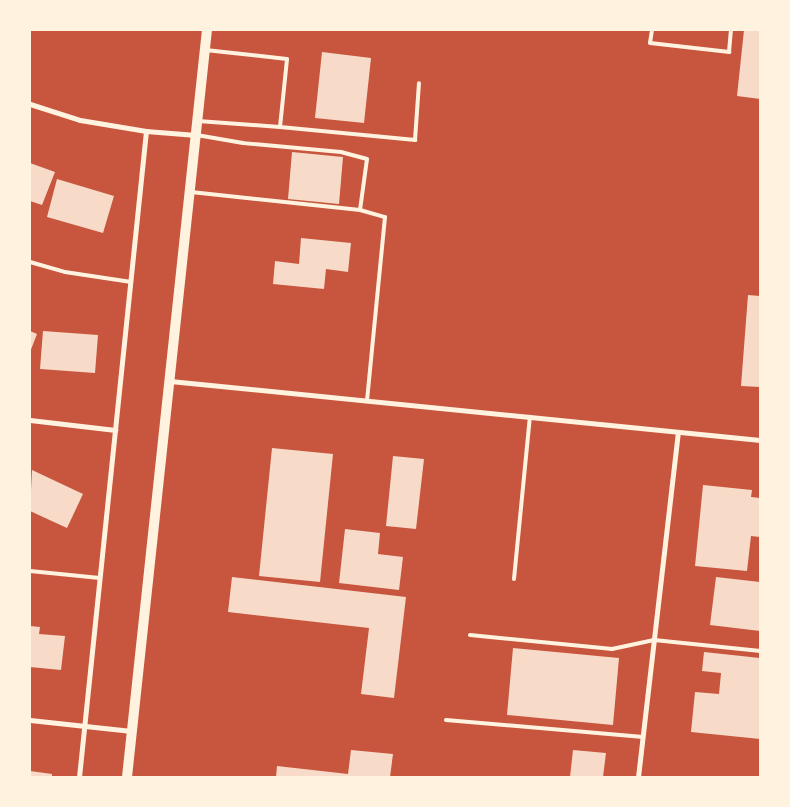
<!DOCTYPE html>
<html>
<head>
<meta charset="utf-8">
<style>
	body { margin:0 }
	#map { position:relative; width:790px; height:807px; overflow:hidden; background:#c8553d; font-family:"Exo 2",sans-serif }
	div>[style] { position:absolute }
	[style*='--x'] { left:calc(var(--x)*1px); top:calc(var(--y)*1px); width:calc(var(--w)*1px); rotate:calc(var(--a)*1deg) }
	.building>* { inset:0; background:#f7dbc8 }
	.service>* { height:4px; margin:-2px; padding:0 2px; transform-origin:2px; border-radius:2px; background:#fff3e0 }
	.minor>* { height:5px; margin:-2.5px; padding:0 2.5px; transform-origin:2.5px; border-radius:2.5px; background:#fff3e0 }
	.secondary>* { height:10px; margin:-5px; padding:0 5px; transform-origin:5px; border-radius:5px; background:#fff3e0 }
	span { translate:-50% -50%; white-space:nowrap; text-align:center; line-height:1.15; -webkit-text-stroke:4.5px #fff3e0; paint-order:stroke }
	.frame { position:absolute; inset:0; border:31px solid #fff3e0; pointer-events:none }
</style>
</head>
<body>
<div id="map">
	<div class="building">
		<div style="clip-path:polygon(744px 30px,760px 30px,760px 99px,737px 96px)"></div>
		<div style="clip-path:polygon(322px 52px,371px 58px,364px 123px,315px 118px)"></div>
		<div style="clip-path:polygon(292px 152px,343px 157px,339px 204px,288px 199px)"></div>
		<div style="clip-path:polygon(30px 163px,55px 172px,42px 205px,30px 201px)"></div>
		<div style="clip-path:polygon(57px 179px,114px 196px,103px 233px,47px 217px)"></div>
		<div style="clip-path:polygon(301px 238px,351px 243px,348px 272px,326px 269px,324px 289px,273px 284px,275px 261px,299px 264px)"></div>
		<div style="clip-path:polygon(748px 295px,760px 296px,760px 387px,741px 386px)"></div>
		<div style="clip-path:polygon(30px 331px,37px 334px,30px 352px)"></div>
		<div style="clip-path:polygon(43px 331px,98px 335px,95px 373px,40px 369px)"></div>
		<div style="clip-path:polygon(272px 448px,333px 454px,320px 582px,259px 576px)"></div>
		<div style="clip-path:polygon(393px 456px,424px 459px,416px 529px,386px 526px)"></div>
		<div style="clip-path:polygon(32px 470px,83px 494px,67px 528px,30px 511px)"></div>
		<div style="clip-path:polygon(703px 485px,752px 490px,751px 497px,760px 498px,760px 537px,751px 536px,747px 571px,695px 566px)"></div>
		<div style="clip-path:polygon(345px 529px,380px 533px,378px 554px,403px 557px,399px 590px,339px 583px)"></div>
		<div style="clip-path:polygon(232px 577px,406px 597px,394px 698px,361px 694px,369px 628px,228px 612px)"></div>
		<div style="clip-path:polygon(716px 577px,760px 582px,760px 631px,710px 625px)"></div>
		<div style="clip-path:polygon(30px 626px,40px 627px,39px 634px,65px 636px,61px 670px,30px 667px)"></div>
		<div style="clip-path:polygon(513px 648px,619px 658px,613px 725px,507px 715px)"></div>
		<div style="clip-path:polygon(704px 652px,760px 658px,760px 739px,691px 732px,695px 692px,719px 694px,721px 673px,702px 671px)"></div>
		<div style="clip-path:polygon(351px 750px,393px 754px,390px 777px,276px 777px,277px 766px,348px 774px)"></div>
		<div style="clip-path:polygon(573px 750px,606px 753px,603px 777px,570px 777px)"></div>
		<div style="clip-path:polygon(30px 771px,52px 774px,52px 777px,30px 777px)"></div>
	</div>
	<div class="service">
		<div style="--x:652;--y:30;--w:13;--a:99"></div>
		<div style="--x:650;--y:43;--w:80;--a:6.5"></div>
		<div style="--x:729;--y:52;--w:22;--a:-85"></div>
		<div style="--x:198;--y:121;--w:82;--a:4.2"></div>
		<div style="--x:280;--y:127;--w:68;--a:-84.1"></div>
		<div style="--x:287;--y:59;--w:82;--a:-173.7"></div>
		<div style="--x:280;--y:127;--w:136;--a:5.5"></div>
		<div style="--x:415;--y:140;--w:57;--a:-86"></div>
		<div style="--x:191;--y:192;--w:170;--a:6.1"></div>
		<div style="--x:360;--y:210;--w:51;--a:-82.2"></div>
		<div style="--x:367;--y:159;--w:27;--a:-165"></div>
		<div style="--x:341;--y:152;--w:98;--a:-174.8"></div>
		<div style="--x:243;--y:143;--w:47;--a:-170.1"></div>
		<div style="--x:360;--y:210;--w:26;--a:16"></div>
		<div style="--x:385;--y:217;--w:185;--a:95.6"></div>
		<div style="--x:30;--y:262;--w:36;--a:16"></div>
		<div style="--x:65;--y:272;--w:67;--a:8.6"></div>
		<div style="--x:30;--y:571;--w:70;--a:5.7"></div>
		<div style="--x:514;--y:579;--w:163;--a:-84.4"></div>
		<div style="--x:470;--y:635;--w:143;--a:5.6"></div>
		<div style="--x:612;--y:649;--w:43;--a:-12.1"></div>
		<div style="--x:654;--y:640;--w:107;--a:5.9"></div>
		<div style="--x:446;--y:720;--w:198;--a:4.9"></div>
	</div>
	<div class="minor">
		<div style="--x:30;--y:104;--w:52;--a:17.7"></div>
		<div style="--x:80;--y:120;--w:67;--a:9.5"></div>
		<div style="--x:146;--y:131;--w:50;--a:4.6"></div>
		<div style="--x:170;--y:381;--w:593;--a:5.71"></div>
		<div style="--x:30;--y:420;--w:86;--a:6.7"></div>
		<div style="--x:30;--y:720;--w:102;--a:6.2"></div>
		<div style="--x:79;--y:777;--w:649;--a:-84.08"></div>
		<div style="--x:638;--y:777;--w:347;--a:-83.4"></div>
	</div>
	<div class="secondary">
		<div style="--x:127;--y:777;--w:751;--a:-83.89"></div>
	</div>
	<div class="frame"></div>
</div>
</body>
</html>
